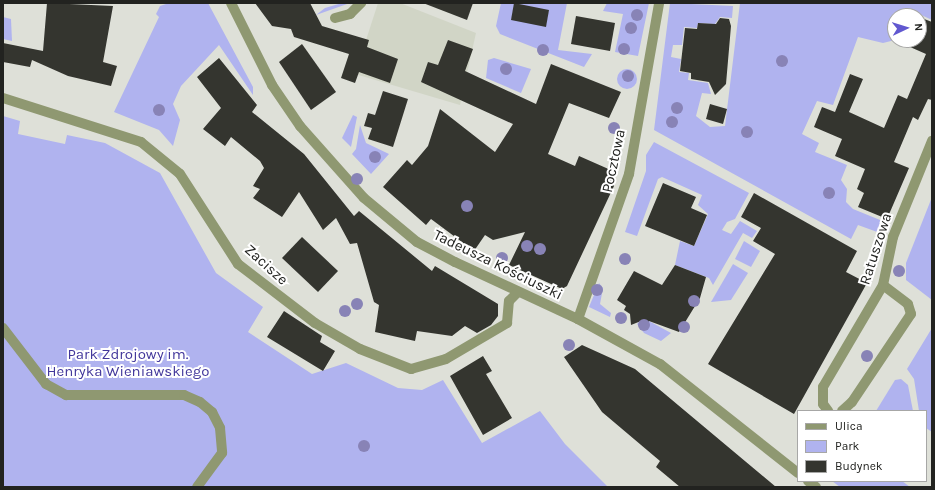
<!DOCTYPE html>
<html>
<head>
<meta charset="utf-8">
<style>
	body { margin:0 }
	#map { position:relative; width:935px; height:490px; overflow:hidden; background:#dee0d8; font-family:Karla,sans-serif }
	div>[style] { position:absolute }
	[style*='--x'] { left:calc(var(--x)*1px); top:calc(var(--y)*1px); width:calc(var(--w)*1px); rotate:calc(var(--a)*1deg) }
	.built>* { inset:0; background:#d1d5c6 }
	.green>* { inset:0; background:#b0b3ef }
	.round { border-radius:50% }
	.building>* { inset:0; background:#34352f }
	.service>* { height:10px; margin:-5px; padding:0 5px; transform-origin:5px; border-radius:5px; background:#8f9871 }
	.pedestrian>* { height:10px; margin:-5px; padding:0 5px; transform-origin:5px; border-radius:5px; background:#8f9871 }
	.minor>* { height:10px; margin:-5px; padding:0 5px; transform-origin:5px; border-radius:5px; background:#8f9871 }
	.trees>* { width:12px; height:12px; margin:-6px; border-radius:50%; background:#8883b6 }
	span { translate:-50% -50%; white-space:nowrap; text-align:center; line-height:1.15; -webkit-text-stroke:4px #fff; paint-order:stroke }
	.street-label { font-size:15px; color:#222320 }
	.park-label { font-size:15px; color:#42379b }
	.frame { position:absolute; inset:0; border:4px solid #222320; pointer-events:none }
	.legend { position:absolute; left:797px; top:410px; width:130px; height:72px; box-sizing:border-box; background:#fff; border:1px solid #a7a7a6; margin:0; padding:5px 7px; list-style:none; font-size:12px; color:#222320 }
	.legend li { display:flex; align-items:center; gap:8px; height:20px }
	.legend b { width:20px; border:1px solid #a7a7a6 }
	.north { position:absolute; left:887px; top:8px; width:40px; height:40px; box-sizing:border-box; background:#fff; border:1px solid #a7a7a6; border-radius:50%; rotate:86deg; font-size:11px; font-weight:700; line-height:16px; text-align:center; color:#222320 }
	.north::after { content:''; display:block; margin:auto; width:14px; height:18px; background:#6158d0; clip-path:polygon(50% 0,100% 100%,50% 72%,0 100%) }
</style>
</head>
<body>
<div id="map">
	<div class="built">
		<div style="clip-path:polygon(378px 3px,400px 3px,476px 33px,460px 105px,355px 74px)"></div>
	</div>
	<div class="green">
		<div style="clip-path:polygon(169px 3px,208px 3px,253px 87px,253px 95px,219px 45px,181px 86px,173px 104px,180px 120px,173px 146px,159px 130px,114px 112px,159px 17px,156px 14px,160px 6px)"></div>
		<div style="clip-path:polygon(342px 3px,350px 3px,316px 15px,325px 8px)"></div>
		<div style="clip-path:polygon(501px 3px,567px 3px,558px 50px,592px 54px,584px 67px,500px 34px,496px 26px)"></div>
		<div style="clip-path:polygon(607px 3px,649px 3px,638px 56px,615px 52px,623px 14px,603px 11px)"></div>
		<div style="clip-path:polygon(670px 3px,733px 6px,732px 18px,720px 17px,715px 24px,698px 23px,697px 28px,684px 27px,682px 45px,673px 45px,671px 57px,681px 59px,679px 72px,689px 73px,688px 80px,708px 83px,711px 94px,702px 93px,696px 116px,710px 127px,725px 126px,740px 3px,932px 3px,932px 20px,915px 12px,913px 16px,895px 16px,895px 40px,883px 43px,858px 37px,833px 105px,817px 101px,802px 134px,819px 143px,815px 152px,847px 165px,841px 180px,847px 189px,846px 202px,853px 209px,885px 222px,880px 233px,858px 225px,851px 239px,654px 130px)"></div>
		<div style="clip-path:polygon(3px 17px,11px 19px,12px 41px,3px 39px)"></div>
		<div style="clip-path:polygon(494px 58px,531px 69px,521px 93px,486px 78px,488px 60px)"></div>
		<div class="round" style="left:617px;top:69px;width:20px;height:20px"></div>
		<div style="clip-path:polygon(353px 115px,357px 117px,351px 147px,342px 138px)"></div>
		<div style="clip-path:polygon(3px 116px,20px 121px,18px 134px,65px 144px,67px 135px,105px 143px,160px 173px,216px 273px,263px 307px,248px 332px,312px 374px,346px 363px,398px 388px,422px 390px,443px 380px,482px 443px,540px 411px,565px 444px,608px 487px,3px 487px)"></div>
		<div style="clip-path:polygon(360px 125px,366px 143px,389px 154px,371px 174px,352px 154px,356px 149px)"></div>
		<div style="clip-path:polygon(654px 142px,749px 193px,735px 219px,727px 222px,722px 230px,731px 234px,740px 221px,757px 231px,752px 238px,743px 233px,713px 285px,709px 278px,675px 265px,680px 241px,694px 246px,708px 214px,698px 205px,702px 195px,662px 177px,658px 179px,637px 236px,625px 232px,646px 171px,646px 155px)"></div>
		<div style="clip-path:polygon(932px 197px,932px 300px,906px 280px,906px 263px)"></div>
		<div style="clip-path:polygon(744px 241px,760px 251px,751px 267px,735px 259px)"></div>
		<div style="clip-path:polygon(733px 264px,748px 273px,731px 300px,711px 302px)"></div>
		<div style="clip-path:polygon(599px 283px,603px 288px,600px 304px,611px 313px,610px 317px,589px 307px)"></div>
		<div style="clip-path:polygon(640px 321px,647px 325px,649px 321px,671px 333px,661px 341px,644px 333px,637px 324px)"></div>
		<div style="clip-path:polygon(932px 328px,932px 432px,926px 428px,926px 411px,919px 411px,914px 379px,907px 369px)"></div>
		<div style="clip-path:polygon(901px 379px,908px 385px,913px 411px,876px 411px,895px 380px)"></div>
		<div style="clip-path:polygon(832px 481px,902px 481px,910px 487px,840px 487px)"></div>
	</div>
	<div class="building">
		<div style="clip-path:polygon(47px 3px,113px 6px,103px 62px,117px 66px,111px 86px,68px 76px,32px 60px,30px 67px,3px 62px,3px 43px,43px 51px)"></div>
		<div style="clip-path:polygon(255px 3px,310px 3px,322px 26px,369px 40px,367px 47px,398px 59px,390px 83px,359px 72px,355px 83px,341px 78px,349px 54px,294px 37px,291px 29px,272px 26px)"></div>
		<div style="clip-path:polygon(423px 3px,473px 3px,467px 20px)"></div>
		<div style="clip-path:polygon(514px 3px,549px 10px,546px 27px,511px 20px)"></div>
		<div style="clip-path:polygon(576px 16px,615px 23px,610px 51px,571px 44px)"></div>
		<div style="clip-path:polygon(919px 17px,932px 22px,932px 100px,928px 99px,918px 120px,913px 117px,894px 162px,909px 168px,887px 219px,858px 207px,864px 193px,857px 189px,865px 169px,835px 156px,842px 139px,814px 127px,822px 107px,835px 112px,850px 74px,863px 79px,849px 112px,884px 128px,898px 95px,907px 99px,926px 54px,901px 43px,902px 40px,919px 40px)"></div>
		<div style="clip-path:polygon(720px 18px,729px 19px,731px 26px,726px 84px,715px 95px,709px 82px,691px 79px,691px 73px,680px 71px,685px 28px,697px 29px,698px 23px,716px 24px)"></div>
		<div style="clip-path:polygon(448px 40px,473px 49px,465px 71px,536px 104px,551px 64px,621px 92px,609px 118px,569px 103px,548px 154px,575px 166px,579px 156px,613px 171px,614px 186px,567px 286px,562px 289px,509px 265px,525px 232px,493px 240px,485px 235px,474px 251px,431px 219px,426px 225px,383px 187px,407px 160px,412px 165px,428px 146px,440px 109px,495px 152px,513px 124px,421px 82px,428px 62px,438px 65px)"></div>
		<div style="clip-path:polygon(302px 44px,336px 92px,311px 110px,279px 62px)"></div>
		<div style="clip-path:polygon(219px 58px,257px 105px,252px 112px,304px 154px,354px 216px,359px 211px,432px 271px,435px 266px,498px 304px,498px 316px,491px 325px,477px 333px,465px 326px,452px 336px,417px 331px,415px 341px,375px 332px,379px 305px,374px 302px,357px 243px,350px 244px,336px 218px,323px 230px,299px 192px,282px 217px,253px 198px,260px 189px,253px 186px,264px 168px,260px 161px,231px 137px,225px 146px,203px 129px,221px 108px,197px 77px)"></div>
		<div style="clip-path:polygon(383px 91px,408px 99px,393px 147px,368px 139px,372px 128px,364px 126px,368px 113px,375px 115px)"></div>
		<div style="clip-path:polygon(710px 104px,727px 109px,723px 124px,706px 119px)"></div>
		<div style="clip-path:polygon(663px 183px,696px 197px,691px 208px,707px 215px,694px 246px,645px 226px)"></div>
		<div style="clip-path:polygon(754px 193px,857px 251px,846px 272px,867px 283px,794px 414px,708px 364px,775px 254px,753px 241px,761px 228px,741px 217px)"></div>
		<div style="clip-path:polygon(302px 237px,338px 271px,318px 292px,282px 258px)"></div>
		<div style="clip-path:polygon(675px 265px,706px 277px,700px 298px,679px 332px,649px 321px,647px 325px,641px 321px,631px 325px,630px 314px,624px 310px,626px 306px,617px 300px,634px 271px,662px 285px)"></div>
		<div style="clip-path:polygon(284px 311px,322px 336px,320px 342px,335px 351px,323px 371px,267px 337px)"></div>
		<div style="clip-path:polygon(582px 345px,635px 369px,776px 487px,680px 487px,656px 467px,660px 461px,602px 412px,564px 357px)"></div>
		<div style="clip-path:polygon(483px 356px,492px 371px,486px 374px,512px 418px,483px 435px,450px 376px)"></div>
	</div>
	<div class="service">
		<div style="--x:335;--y:18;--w:16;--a:-15"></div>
		<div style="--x:350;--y:14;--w:16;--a:-45"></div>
		<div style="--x:823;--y:404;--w:9;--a:54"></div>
		<div style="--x:842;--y:411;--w:13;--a:-42"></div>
		<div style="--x:852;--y:402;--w:106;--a:-56.2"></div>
		<div style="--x:911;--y:314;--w:10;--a:-107"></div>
		<div style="--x:908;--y:304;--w:31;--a:-143"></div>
	</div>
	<div class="pedestrian">
		<div style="--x:231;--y:3;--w:92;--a:63.4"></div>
		<div style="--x:272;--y:85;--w:50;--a:55.7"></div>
		<div style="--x:300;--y:126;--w:96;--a:48.4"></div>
		<div style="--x:364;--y:198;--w:69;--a:39.7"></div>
		<div style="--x:417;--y:242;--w:43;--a:27.8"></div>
		<div style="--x:455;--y:262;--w:136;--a:24.9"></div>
		<div style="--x:578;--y:319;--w:94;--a:28.8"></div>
		<div style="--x:660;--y:364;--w:176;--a:38.3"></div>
		<div style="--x:808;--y:481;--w:10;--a:37"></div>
	</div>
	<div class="minor">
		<div style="--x:3;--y:98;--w:145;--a:17.7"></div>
		<div style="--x:141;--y:142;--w:50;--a:39.4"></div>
		<div style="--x:180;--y:174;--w:107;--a:57.2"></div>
		<div style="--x:238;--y:264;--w:97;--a:37.5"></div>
		<div style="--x:315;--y:323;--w:52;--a:30"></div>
		<div style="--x:360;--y:349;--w:55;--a:21.4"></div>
		<div style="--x:411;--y:369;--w:36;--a:-16"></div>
		<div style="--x:446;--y:359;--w:71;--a:-30.5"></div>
		<div style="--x:507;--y:323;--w:22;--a:-85"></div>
		<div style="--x:509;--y:301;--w:13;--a:-45"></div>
		<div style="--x:578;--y:319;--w:154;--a:-70.6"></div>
		<div style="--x:629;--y:174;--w:174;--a:-80"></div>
		<div style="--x:3;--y:328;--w:71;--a:52.5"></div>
		<div style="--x:46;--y:384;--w:23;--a:29"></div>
		<div style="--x:66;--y:395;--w:118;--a:0"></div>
		<div style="--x:184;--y:395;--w:17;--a:24"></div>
		<div style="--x:200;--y:402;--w:16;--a:40"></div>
		<div style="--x:212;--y:412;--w:18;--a:63"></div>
		<div style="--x:220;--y:428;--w:25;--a:85"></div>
		<div style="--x:222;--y:453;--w:42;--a:126.3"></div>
		<div style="--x:823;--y:404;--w:17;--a:-90"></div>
		<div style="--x:823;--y:387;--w:118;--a:-59.5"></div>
		<div style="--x:883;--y:285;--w:49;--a:-78.2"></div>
		<div style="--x:893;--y:237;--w:104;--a:-67.9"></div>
	</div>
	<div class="trees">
		<div style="left:637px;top:15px"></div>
		<div style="left:631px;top:28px"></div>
		<div style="left:624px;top:49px"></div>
		<div style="left:543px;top:50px"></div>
		<div style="left:782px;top:61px"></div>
		<div style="left:506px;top:69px"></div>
		<div style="left:628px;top:76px"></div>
		<div style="left:677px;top:108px"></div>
		<div style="left:159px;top:110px"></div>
		<div style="left:672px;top:122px"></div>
		<div style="left:614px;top:128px"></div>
		<div style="left:747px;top:132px"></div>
		<div style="left:375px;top:157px"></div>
		<div style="left:357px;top:179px"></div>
		<div style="left:829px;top:193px"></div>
		<div style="left:467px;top:206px"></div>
		<div style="left:527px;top:246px"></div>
		<div style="left:540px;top:249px"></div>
		<div style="left:502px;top:258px"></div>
		<div style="left:625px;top:259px"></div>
		<div style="left:899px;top:271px"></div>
		<div style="left:597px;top:290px"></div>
		<div style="left:694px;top:301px"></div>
		<div style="left:357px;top:304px"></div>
		<div style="left:345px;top:311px"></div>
		<div style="left:621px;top:318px"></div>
		<div style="left:644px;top:325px"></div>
		<div style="left:684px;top:327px"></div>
		<div style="left:569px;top:345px"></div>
		<div style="left:867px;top:356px"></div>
		<div style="left:364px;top:446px"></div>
	</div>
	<div class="street-label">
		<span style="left:614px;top:161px;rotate:-78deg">Pocztowa</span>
		<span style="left:876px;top:249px;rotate:-72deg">Ratuszowa</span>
		<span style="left:266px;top:265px;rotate:42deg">Zacisze</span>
		<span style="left:498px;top:265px;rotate:26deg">Tadeusza Kościuszki</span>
	</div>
	<div class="park-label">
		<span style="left:128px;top:363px">Park Zdrojowy im.<br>Henryka Wieniawskiego</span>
	</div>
	<div class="frame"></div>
	<ul class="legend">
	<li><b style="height:5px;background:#8f9871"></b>Ulica</li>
	<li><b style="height:11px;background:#b0b3ef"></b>Park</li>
	<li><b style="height:11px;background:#34352f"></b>Budynek</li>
	</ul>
	<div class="north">N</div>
</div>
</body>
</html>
